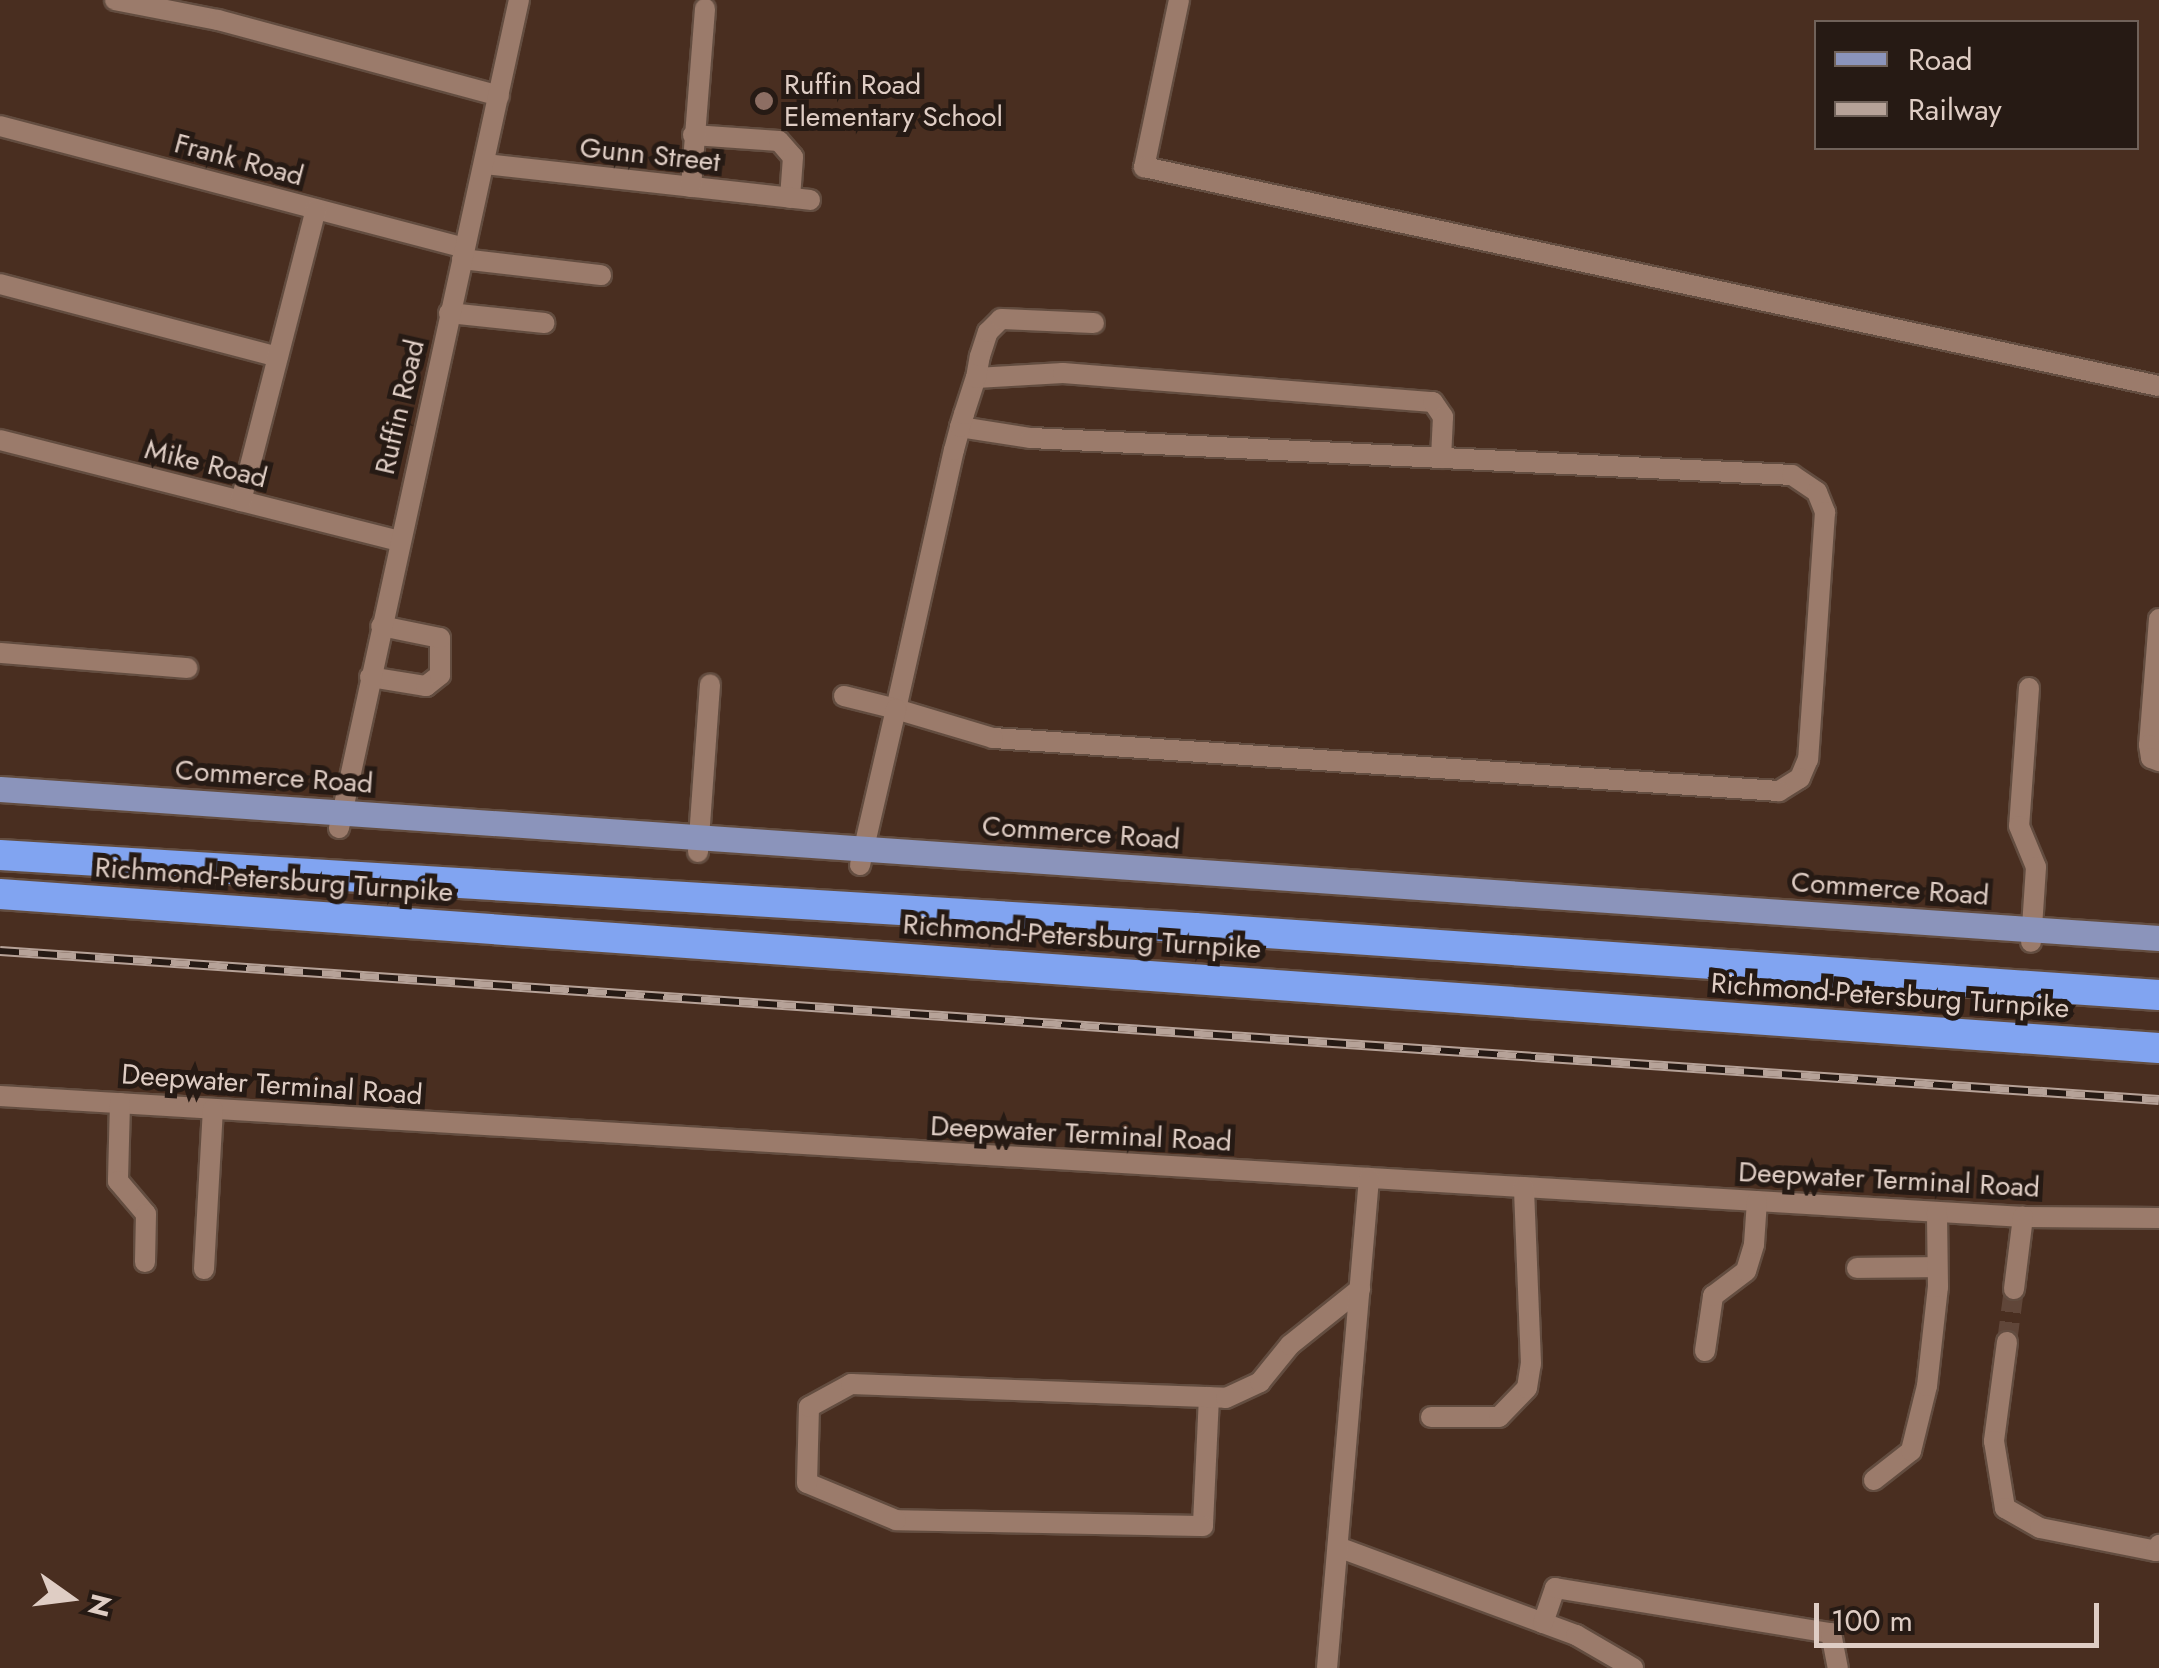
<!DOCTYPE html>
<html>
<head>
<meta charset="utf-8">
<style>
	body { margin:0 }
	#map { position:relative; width:2159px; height:1668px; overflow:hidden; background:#492e20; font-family:Jost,sans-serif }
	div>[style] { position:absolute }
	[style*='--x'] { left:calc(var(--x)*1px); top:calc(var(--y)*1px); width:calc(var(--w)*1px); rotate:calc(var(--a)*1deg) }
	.minor-tunnel>* { height:20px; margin-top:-10px; transform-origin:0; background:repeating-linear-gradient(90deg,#604639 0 20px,transparent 0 30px) }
	.roads { filter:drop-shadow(2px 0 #634d40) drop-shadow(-2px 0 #634d40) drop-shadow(0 2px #634d40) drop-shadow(0 -2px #634d40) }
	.minor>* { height:20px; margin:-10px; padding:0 10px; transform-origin:10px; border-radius:10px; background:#9b7b6b }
	.major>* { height:25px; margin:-12.5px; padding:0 12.5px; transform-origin:12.5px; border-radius:12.5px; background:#8b94bb }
	.highway>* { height:30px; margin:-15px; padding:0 15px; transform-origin:15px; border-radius:15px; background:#81a4f1 }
	.rail>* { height:10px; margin-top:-5px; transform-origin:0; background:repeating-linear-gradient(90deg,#261a14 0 19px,#b6a298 0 38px); box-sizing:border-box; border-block:2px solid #b6a298 }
	.dots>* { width:28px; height:28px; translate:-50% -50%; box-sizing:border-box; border:5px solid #261a14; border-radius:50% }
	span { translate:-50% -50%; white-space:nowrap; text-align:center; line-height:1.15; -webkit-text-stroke:10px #261a14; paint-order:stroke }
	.poi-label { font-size:28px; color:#dfcdc4 }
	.left { translate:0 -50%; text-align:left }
	.street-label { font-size:28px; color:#dfcdc4 }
	.legend { position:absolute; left:1814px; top:20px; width:325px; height:130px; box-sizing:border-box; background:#261a14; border:2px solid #70625a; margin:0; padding:12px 18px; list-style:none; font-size:30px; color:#dfcdc4 }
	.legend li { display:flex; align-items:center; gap:20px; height:50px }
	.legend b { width:50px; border:2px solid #70625a }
	.north { position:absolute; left:20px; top:1548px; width:100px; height:100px; -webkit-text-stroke:8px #261a14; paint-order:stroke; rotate:104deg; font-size:28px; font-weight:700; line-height:40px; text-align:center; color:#dfcdc4 }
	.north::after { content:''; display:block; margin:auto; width:35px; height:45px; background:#dfcdc4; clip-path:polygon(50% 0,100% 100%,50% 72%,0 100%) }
	.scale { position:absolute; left:1814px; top:1603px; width:285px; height:45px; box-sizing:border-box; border:5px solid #dfcdc4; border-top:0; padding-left:12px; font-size:30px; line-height:35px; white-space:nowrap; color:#dfcdc4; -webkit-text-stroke:8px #261a14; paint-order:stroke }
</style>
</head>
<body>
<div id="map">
	<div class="minor-tunnel">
		<div style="--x:2007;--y:1342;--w:53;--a:-82.5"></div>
	</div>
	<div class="roads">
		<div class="minor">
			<div style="--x:115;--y:0;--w:105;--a:11"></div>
			<div style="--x:218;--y:20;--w:291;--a:15.1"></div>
			<div style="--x:1179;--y:0;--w:171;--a:101.8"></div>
			<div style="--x:1144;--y:167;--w:1038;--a:12.18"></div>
			<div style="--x:0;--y:126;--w:480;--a:14.7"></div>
			<div style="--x:693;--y:135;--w:86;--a:4"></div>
			<div style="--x:779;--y:141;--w:21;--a:49"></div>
			<div style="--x:793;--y:157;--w:41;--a:94.2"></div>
			<div style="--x:485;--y:164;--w:327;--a:6.3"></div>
			<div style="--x:691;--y:187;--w:179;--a:-85.5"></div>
			<div style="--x:462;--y:259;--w:140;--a:6.6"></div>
			<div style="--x:0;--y:284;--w:287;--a:14.7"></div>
			<div style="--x:449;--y:313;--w:96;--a:6"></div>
			<div style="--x:976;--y:378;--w:87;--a:-3.3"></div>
			<div style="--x:1063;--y:373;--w:371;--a:4.5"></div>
			<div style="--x:1433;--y:402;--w:18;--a:56"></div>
			<div style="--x:1443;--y:417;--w:41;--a:92.8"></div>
			<div style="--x:960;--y:427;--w:72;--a:8.8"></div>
			<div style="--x:1031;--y:438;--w:762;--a:2.78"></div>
			<div style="--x:1792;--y:475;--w:30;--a:34"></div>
			<div style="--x:1817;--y:492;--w:22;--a:68"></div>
			<div style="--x:1825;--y:512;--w:248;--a:93.9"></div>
			<div style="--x:1808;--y:759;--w:21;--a:113"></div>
			<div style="--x:1800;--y:778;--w:25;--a:148"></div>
			<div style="--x:1779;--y:791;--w:788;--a:-176.14"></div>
			<div style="--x:993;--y:738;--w:101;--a:-163.4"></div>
			<div style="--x:896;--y:709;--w:265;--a:-77.4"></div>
			<div style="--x:954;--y:450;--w:24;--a:-75"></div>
			<div style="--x:960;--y:427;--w:14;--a:-73"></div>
			<div style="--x:964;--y:414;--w:38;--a:-72"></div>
			<div style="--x:976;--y:378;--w:22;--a:-80"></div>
			<div style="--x:980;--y:356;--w:25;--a:-72"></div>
			<div style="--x:988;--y:332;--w:18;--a:-45"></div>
			<div style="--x:1001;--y:319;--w:93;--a:2.5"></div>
			<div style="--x:0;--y:440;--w:411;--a:14.2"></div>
			<div style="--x:241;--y:501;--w:301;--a:-75.6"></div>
			<div style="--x:2159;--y:619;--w:126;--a:94.5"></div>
			<div style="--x:2149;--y:745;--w:13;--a:81"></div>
			<div style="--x:2151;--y:758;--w:9;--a:21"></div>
			<div style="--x:0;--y:653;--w:188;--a:4.6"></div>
			<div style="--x:370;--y:677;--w:57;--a:9.1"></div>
			<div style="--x:426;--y:686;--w:18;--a:-38"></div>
			<div style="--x:440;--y:675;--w:37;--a:-90"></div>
			<div style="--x:440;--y:638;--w:60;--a:-168.5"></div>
			<div style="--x:2029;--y:688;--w:138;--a:94.1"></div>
			<div style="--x:2019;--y:826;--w:44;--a:67.5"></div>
			<div style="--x:2036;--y:867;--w:75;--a:93.8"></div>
			<div style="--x:844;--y:696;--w:54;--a:14"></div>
			<div style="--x:896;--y:709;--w:160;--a:103"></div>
			<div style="--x:339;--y:828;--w:847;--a:-77.74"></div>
			<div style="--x:698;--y:852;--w:168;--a:-85.9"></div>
			<div style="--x:0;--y:1096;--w:2027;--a:3.42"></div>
			<div style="--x:2023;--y:1217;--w:136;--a:0.4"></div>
			<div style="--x:120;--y:1103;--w:78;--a:91.5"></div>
			<div style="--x:118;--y:1181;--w:43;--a:49.7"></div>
			<div style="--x:146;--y:1214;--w:48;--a:91.2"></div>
			<div style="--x:1857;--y:1268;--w:80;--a:-0.7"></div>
			<div style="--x:204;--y:1269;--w:160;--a:-86.8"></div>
			<div style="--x:2014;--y:1289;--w:73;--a:-82.9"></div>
			<div style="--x:2007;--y:1342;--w:100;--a:97.5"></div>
			<div style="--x:1994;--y:1441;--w:68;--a:80.7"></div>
			<div style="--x:2005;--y:1508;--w:40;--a:29.7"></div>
			<div style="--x:2040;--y:1528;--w:118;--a:11.2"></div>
			<div style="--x:2156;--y:1551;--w:7;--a:-63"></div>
			<div style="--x:1705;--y:1351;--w:56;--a:-81.7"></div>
			<div style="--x:1713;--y:1296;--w:41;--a:-37.1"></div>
			<div style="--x:1746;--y:1271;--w:28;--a:-73"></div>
			<div style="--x:1754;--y:1244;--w:43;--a:-86"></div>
			<div style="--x:1209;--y:1397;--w:129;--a:92.7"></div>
			<div style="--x:1203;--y:1526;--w:307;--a:-178.9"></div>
			<div style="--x:896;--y:1520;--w:96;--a:-157.4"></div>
			<div style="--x:807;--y:1483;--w:76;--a:-88.5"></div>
			<div style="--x:809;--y:1407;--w:48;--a:-28.7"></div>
			<div style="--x:851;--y:1384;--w:375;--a:2.1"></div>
			<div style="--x:1226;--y:1398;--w:38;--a:-25"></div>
			<div style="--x:1260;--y:1382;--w:48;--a:-51"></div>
			<div style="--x:1290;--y:1345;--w:90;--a:-38.7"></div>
			<div style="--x:1431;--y:1417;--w:68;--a:0"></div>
			<div style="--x:1499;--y:1417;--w:40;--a:-46"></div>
			<div style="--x:1527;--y:1388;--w:24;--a:-81"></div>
			<div style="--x:1531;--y:1364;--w:177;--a:-92.3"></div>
			<div style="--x:1874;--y:1480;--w:47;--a:-38.1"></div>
			<div style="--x:1911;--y:1451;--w:67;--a:-76.2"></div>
			<div style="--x:1927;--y:1386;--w:100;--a:-83.7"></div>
			<div style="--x:1938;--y:1287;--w:75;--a:-90.8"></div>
			<div style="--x:1338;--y:1547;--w:254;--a:20.3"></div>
			<div style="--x:1576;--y:1635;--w:66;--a:30.1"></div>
			<div style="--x:1543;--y:1623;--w:37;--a:-71"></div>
			<div style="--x:1555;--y:1588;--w:280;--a:9.3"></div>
			<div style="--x:1831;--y:1633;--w:36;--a:79"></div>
			<div style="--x:1327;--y:1668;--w:492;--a:-85.1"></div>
		</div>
		<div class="major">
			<div style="--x:0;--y:789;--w:2164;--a:3.95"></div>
		</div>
		<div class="highway">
			<div style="--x:0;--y:855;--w:1197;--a:3.5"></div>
			<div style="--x:1195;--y:928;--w:966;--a:3.98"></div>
			<div style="--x:0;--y:894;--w:2164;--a:4.08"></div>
		</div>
	</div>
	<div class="rail">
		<div style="--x:0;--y:951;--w:2164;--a:3.95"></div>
	</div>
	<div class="dots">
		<div style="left:764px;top:101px;background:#8d6e63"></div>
	</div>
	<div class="poi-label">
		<span class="left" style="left:784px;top:101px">Ruffin Road<br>Elementary School</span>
	</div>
	<div class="street-label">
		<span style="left:650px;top:155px;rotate:6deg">Gunn Street</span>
		<span style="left:239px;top:160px;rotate:15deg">Frank Road</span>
		<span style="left:400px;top:407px;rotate:-77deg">Ruffin Road</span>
		<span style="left:206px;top:464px;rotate:14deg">Mike Road</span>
		<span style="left:274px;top:777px;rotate:4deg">Commerce Road</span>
		<span style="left:1081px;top:833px;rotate:4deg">Commerce Road</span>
		<span style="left:274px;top:880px;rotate:4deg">Richmond-Petersburg Turnpike</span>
		<span style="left:1890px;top:889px;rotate:4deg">Commerce Road</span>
		<span style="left:1082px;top:937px;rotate:4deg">Richmond-Petersburg Turnpike</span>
		<span style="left:1890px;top:996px;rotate:4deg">Richmond-Petersburg Turnpike</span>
		<span style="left:272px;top:1085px;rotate:4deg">Deepwater Terminal Road</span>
		<span style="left:1081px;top:1134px;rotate:3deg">Deepwater Terminal Road</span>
		<span style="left:1889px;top:1180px;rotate:3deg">Deepwater Terminal Road</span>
	</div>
	<ul class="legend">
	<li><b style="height:12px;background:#8b94bb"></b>Road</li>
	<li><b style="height:12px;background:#b6a298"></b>Railway</li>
	</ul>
	<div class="north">N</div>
	<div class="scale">100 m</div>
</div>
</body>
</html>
